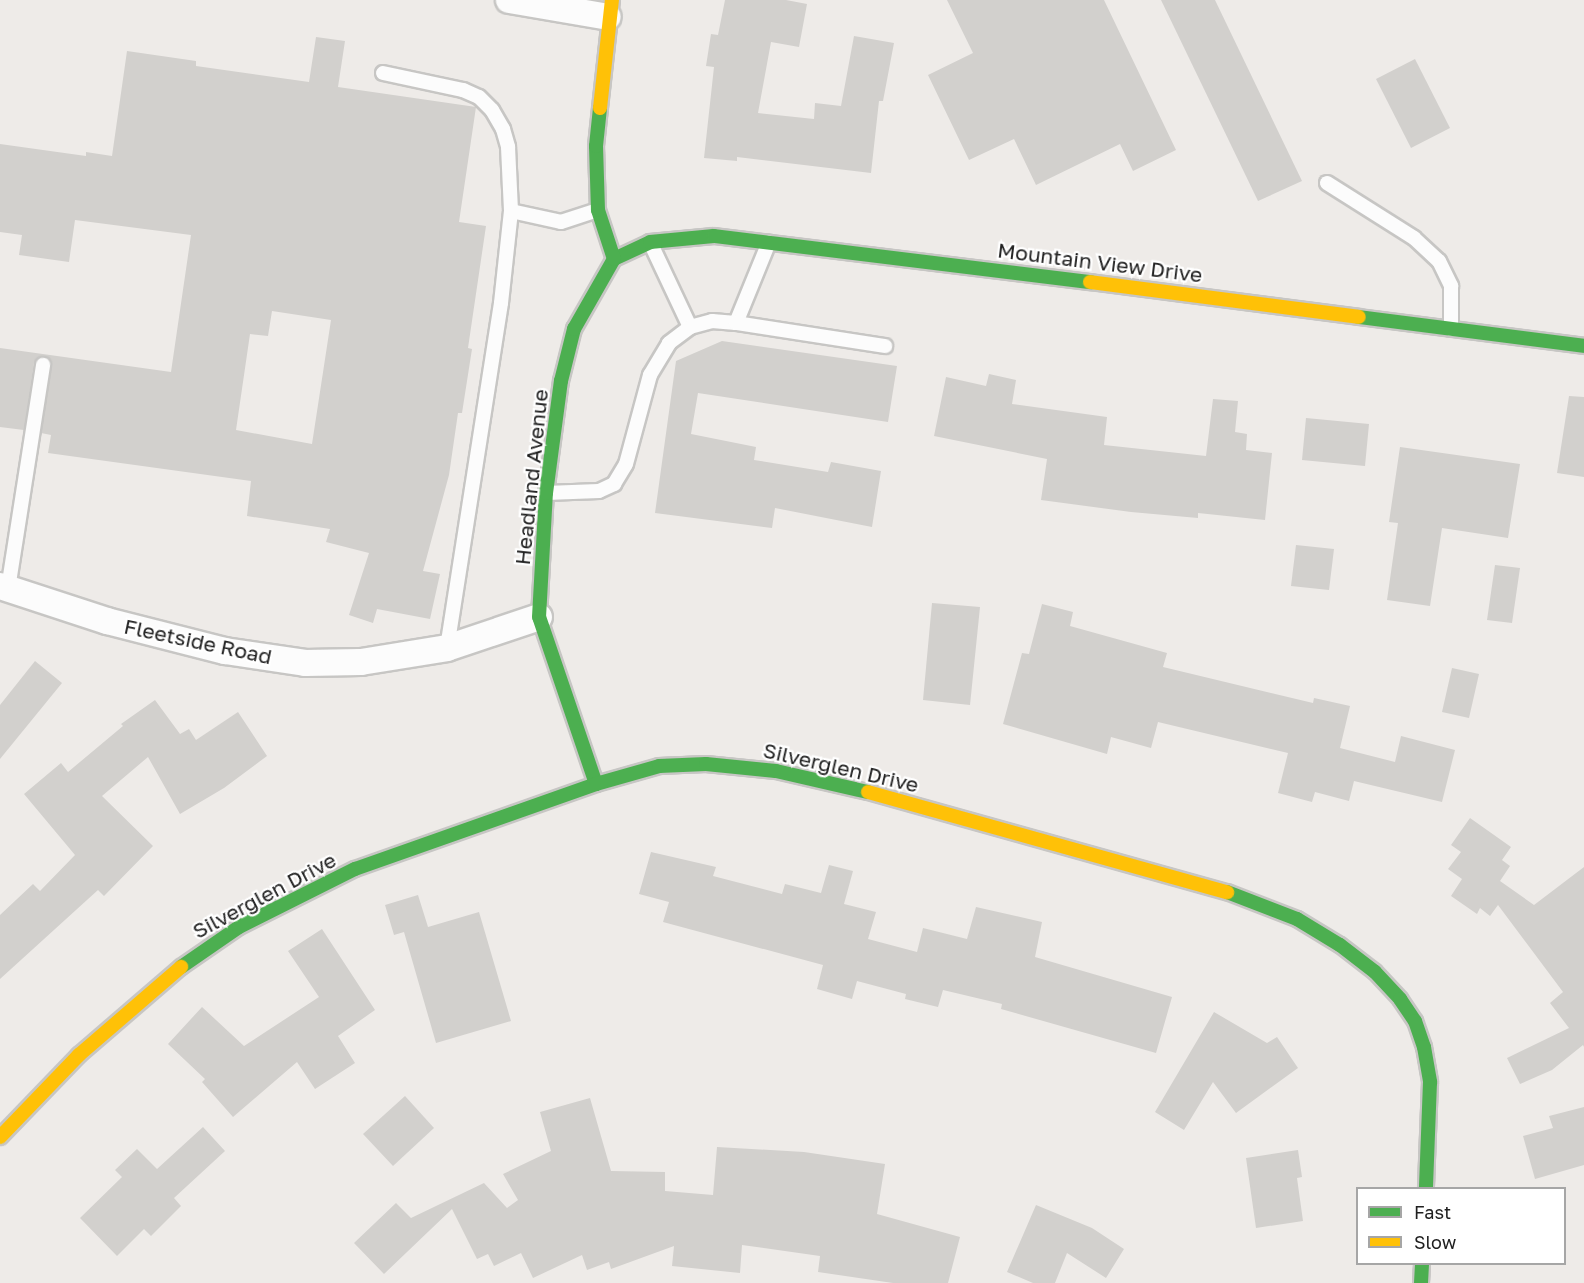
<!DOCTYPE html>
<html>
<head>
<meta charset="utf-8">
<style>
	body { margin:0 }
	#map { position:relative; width:1584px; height:1283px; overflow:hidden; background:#eeebe8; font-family:"Golos Text",sans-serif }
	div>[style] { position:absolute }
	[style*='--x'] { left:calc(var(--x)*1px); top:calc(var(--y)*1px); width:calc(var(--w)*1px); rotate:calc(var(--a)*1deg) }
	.building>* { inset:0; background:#d2d0cd }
	.roads { filter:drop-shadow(2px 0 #c7c6c4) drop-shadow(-2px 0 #c7c6c4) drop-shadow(0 2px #c7c6c4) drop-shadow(0 -2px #c7c6c4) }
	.lane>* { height:14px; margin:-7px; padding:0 7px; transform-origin:7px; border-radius:7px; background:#fcfcfc }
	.street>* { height:26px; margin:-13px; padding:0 13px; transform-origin:13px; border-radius:13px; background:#fcfcfc }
	.fast>* { height:14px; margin:-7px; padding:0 7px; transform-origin:7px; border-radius:7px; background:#4caf50 }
	.slow>* { height:14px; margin:-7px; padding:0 7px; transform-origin:7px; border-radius:7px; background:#ffc107 }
	span { translate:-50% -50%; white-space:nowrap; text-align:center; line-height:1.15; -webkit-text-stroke:4.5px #fff; paint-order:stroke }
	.street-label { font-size:21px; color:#202020 }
	.legend { position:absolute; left:1356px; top:1187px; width:210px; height:78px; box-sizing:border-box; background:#fff; border:2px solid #a6a6a6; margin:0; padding:8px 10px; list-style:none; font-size:18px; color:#202020 }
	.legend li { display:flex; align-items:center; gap:12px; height:30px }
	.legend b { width:30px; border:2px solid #a6a6a6 }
</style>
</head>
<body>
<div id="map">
	<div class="building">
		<div style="clip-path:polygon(725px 0,786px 0,807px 4px,799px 47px,771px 42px,758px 113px,814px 119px,815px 103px,841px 106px,854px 36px,894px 43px,883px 101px,879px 101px,871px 173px,737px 157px,737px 161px,704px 158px,714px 67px,706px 66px,711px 34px,718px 35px)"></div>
		<div style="clip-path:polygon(947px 0,1104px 0,1176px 150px,1133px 171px,1120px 144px,1036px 185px,1014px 139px,969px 160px,928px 75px,973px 53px)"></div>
		<div style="clip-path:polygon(1161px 0,1215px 0,1302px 181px,1258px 201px)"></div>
		<div style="clip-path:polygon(evenodd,316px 37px,345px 41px,338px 87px,476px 107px,459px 222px,486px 226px,468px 348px,472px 349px,462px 413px,458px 413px,449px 475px,423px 571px,440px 574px,430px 619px,377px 609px,373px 623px,349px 615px,369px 553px,326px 542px,330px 529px,247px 516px,251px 481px,48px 453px,51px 435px,41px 433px,52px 366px,48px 358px,39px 357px,34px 363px,24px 430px,0 427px,0 348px,171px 372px,191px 235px,75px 220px,69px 262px,19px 255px,22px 235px,0 232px,0 144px,86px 156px,86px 152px,112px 156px,127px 51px,196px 61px,196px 66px,309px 82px,316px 37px,272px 311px,331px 320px,312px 444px,236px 430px,250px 334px,268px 336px,272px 311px)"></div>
		<div style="clip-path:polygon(1415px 59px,1450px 128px,1411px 148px,1376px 79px)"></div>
		<div style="clip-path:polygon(722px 341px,897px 366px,888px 422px,698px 393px,691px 434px,756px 447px,754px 460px,828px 472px,831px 462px,881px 471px,872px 527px,775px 508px,772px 528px,655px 513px,676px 361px)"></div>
		<div style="clip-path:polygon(989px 374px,1016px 380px,1012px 404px,1107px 417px,1104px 445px,1206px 456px,1213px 399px,1238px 401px,1235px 432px,1247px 434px,1246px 450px,1272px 453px,1265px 520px,1198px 513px,1198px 518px,1131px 512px,1041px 500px,1047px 459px,934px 436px,946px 377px,986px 386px)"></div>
		<div style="clip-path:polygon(1569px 396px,1584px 397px,1584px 477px,1557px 473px)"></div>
		<div style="clip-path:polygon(1306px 418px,1369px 424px,1365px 466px,1302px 460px)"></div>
		<div style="clip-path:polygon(1400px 447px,1520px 464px,1508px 538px,1442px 528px,1430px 606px,1387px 600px,1398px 523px,1389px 522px)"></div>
		<div style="clip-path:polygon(1296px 545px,1334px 549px,1329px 590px,1291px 586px)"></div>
		<div style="clip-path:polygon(1495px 565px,1520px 568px,1512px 623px,1487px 620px)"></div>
		<div style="clip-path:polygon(932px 603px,980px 607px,970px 705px,923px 700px)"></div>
		<div style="clip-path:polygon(1042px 604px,1073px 612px,1070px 626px,1167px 653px,1163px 667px,1313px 703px,1314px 698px,1350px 706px,1340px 748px,1395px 762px,1401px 736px,1455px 750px,1442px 802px,1354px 781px,1349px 801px,1315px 792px,1312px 802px,1278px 793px,1288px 753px,1158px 722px,1151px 748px,1111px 737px,1107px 754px,1003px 724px,1022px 653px,1029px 654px)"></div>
		<div style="clip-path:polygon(35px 661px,62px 683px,0 759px,0 705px)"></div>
		<div style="clip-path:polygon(1452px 668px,1479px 674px,1469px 718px,1442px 712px)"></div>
		<div style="clip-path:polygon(155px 700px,180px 734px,189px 729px,196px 740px,238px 712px,267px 756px,224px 788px,180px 814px,148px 757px,102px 796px,153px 846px,104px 896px,98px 890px,0 979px,0 915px,33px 884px,40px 891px,75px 855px,24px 794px,61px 763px,68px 772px,123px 726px,121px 724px)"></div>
		<div style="clip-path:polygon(1470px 818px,1511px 847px,1502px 860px,1510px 866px,1500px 881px,1534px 905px,1584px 867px,1584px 1047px,1583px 1045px,1552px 1070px,1520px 1084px,1507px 1058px,1569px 1028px,1550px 1003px,1563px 992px,1498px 905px,1490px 916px,1480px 908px,1477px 914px,1451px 896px,1462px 879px,1448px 869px,1461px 852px,1451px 845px)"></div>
		<div style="clip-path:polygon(651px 852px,716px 867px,713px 876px,782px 894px,785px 884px,821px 893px,829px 865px,853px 871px,844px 904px,876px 912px,868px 939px,917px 952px,923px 928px,967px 939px,976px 907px,1042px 922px,1035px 957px,1172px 997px,1156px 1053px,1001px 1009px,1002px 1004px,943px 990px,938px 1007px,905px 999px,906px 994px,857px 981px,852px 999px,817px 989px,823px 965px,663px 922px,669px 902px,639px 894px)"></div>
		<div style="clip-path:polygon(418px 895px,428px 927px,479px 912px,511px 1021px,436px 1043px,404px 932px,394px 935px,385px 905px)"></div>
		<div style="clip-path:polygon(322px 929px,375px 1010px,338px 1036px,355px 1063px,315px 1089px,297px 1062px,233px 1117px,202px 1082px,205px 1079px,168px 1044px,202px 1007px,244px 1046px,319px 997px,288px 951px)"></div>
		<div style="clip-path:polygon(1214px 1012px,1267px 1043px,1277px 1037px,1298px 1068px,1236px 1113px,1213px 1082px,1184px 1130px,1155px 1112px)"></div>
		<div style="clip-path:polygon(405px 1096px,434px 1128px,393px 1166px,363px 1134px)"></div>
		<div style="clip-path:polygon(590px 1098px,611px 1171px,665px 1172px,665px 1191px,713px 1195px,717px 1147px,804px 1152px,885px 1164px,877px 1214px,960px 1237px,948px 1283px,893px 1283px,818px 1272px,820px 1256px,742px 1245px,740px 1273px,672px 1266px,674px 1246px,611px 1269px,609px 1262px,587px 1270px,582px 1255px,533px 1278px,521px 1253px,494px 1266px,488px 1254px,477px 1259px,452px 1209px,384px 1274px,354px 1243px,396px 1203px,411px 1218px,484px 1183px,507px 1208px,518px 1200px,503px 1174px,551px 1151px,540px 1112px)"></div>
		<div style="clip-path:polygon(1584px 1107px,1584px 1165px,1535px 1179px,1523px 1136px,1553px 1128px,1549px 1116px)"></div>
		<div style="clip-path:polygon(203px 1127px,225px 1151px,174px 1198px,181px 1206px,151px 1236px,144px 1229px,117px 1256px,80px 1218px,122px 1177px,115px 1170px,137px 1149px,157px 1169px)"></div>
		<div style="clip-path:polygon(1298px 1150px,1302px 1177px,1297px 1178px,1303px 1221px,1256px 1228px,1246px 1158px)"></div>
		<div style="clip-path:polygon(1036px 1205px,1092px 1228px,1124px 1249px,1106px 1278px,1067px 1253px,1055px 1283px,1033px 1283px,1007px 1272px)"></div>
	</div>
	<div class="roads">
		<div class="lane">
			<div style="--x:383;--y:73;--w:82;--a:12"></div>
			<div style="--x:463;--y:90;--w:17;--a:24"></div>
			<div style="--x:479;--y:97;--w:18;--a:45"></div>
			<div style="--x:492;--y:110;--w:22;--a:60"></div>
			<div style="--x:503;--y:129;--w:19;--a:74"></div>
			<div style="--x:508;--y:147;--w:64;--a:87.3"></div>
			<div style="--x:1327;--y:183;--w:103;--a:32.3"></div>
			<div style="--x:1414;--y:238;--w:34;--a:43"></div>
			<div style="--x:1439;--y:261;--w:28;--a:64"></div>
			<div style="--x:1451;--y:286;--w:43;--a:90"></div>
			<div style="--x:650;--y:242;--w:94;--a:64.8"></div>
			<div style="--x:736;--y:323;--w:87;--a:-67.8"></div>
			<div style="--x:546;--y:493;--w:53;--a:-2.2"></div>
			<div style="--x:599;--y:491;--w:17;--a:-25"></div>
			<div style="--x:614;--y:484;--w:23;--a:-59"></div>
			<div style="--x:626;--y:464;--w:92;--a:-74.9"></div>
			<div style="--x:650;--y:375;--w:37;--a:-59"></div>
			<div style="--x:669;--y:343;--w:26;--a:-37"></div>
			<div style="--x:690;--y:327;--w:23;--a:-15"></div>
			<div style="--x:712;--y:321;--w:24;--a:5"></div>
			<div style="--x:736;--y:323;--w:151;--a:8.8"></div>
			<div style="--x:8;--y:589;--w:227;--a:-81.1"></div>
			<div style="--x:447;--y:648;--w:349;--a:-81.1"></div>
			<div style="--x:501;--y:303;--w:93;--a:-83.8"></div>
			<div style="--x:511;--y:211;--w:51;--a:12.4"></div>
			<div style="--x:561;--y:222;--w:39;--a:-18"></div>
		</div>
		<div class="street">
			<div style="--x:509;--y:0;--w:100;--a:9.7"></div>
			<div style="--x:0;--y:586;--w:113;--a:18.1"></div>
			<div style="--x:107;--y:621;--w:122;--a:14.3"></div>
			<div style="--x:225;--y:651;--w:81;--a:8.5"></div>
			<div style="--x:305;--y:663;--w:56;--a:-1"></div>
			<div style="--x:361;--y:662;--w:87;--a:-9.2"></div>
			<div style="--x:447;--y:648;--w:97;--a:-18.6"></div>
		</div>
		<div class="fast">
			<div style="--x:614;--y:259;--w:40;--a:-25"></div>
			<div style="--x:650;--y:242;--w:64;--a:-5.4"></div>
			<div style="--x:714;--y:236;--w:379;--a:7"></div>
			<div style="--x:1359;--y:317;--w:227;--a:7.3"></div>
			<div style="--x:596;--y:784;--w:176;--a:-108.8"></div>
			<div style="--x:539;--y:617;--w:124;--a:-86.8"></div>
			<div style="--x:546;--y:493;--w:113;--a:-82.4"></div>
			<div style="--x:561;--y:381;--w:54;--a:-76"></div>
			<div style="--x:574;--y:329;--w:81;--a:-60.3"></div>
			<div style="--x:614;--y:259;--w:52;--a:-108.1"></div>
			<div style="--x:598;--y:210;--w:64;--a:-91.8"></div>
			<div style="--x:596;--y:146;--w:38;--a:-84"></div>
			<div style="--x:1227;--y:892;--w:75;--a:21.1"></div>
			<div style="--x:1297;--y:919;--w:50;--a:31.2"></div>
			<div style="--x:1340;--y:945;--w:44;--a:37.6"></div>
			<div style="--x:1375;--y:972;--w:37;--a:47"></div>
			<div style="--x:1400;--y:999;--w:27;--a:56"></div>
			<div style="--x:1415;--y:1021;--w:28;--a:71"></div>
			<div style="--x:1424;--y:1047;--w:36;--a:80"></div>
			<div style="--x:1430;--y:1082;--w:106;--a:92.2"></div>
			<div style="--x:181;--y:967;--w:70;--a:-34.6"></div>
			<div style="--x:239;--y:927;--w:130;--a:-26.6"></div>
			<div style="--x:355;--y:869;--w:256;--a:-19.4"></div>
			<div style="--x:596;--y:784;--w:66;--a:-15.9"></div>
			<div style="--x:659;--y:766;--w:47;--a:-2.4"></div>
			<div style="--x:706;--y:764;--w:70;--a:5.7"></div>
			<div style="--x:776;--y:771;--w:94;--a:12.9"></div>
			<div style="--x:1421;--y:1283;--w:19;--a:-87"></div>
		</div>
		<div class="slow">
			<div style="--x:600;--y:108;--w:109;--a:-83.7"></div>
			<div style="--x:1090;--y:282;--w:271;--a:7.4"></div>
			<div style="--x:868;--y:792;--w:373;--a:15.6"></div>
			<div style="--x:0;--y:1137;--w:114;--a:-46.1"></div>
			<div style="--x:79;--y:1055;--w:135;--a:-40.8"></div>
		</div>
	</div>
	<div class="street-label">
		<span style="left:1100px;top:262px;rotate:7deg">Mountain View Drive</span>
		<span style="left:531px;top:477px;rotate:-84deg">Headland Avenue</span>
		<span style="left:198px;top:641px;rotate:12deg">Fleetside Road</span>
		<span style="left:841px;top:767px;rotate:13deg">Silverglen Drive</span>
		<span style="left:264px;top:895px;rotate:-28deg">Silverglen Drive</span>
	</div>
	<ul class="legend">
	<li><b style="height:8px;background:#4caf50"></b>Fast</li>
	<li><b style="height:8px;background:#ffc107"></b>Slow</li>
	</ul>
</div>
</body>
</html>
